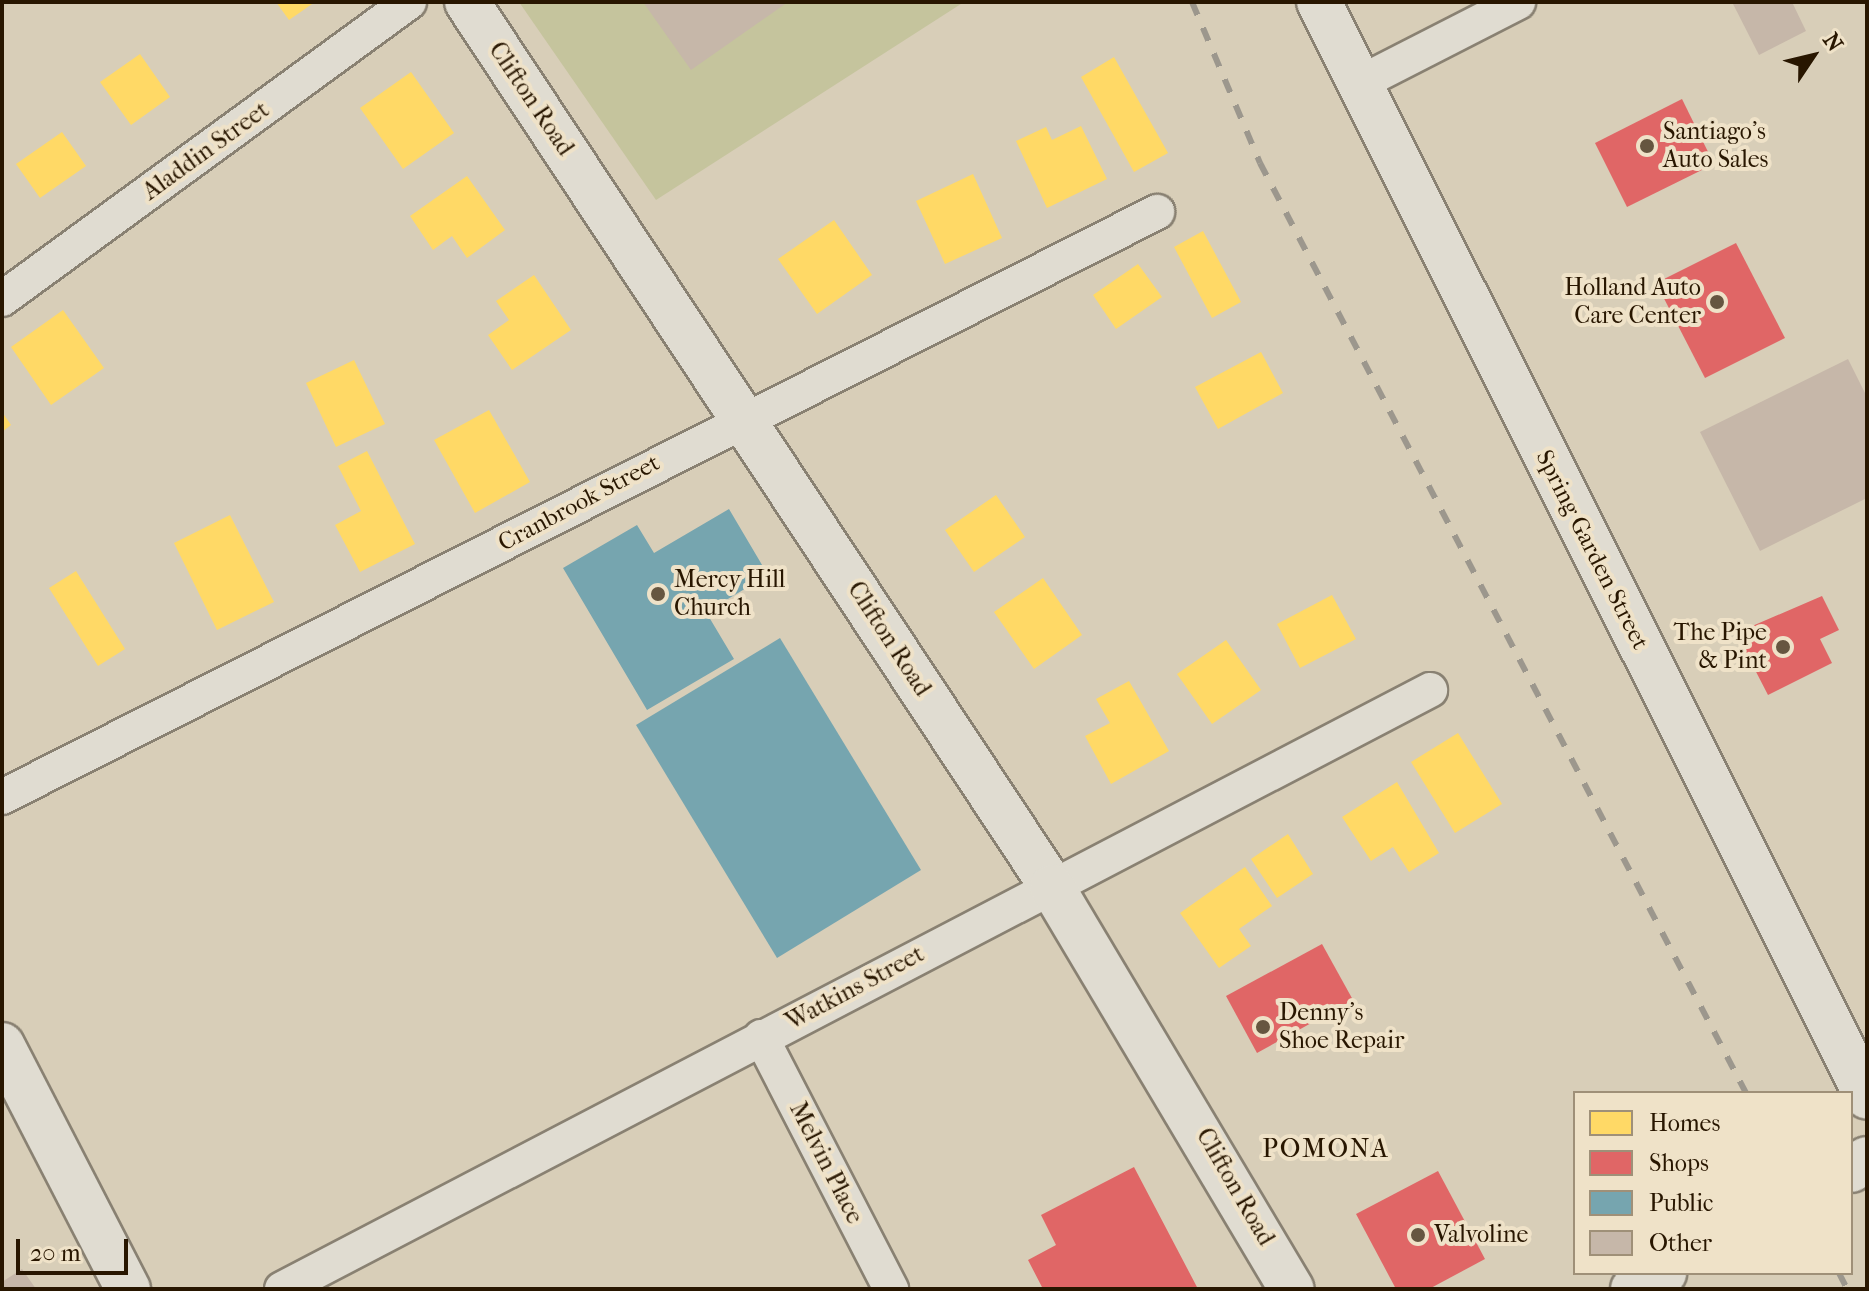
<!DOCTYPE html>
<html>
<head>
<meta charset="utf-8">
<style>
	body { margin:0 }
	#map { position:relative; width:1869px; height:1291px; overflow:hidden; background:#d8ceb8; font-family:"IM FELL French Canon",serif }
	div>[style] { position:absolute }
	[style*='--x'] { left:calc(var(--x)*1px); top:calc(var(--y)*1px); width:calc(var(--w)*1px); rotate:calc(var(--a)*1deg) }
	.green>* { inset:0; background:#c5c49d }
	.homes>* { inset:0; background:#ffd966 }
	.shops>* { inset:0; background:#e06666 }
	.public>* { inset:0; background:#76a5af }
	.building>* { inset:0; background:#c6b7a9 }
	.roads { filter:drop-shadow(2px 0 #898172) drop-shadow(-2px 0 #898172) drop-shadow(0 2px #898172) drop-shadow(0 -2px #898172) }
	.street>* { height:34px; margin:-17px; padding:0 17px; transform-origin:17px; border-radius:17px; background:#e0dcd1 }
	.secondary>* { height:44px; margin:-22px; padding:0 22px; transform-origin:22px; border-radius:22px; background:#e0dcd1 }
	.rail>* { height:6px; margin-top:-3px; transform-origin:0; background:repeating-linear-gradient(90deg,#9c978d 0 14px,transparent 0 28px) }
	.dots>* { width:22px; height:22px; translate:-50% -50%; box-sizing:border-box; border:4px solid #efe2c8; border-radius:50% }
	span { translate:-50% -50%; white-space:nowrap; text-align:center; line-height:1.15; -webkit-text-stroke:8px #efe2c8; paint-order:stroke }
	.street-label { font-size:24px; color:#281600 }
	.poi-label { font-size:24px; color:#281600 }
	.left { translate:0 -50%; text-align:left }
	.right { translate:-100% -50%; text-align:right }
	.neighbourhood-label { font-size:26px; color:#281600; letter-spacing:2px }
	.frame { position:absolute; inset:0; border:4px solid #281600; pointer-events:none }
	.legend { position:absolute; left:1573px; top:1091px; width:280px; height:184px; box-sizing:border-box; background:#efe2c8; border:2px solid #9f9078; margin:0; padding:10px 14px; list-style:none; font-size:24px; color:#281600 }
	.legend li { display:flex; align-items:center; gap:16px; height:40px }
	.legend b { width:40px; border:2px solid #9f9078 }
	.north { position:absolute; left:1773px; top:16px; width:80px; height:80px; -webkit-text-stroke:6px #efe2c8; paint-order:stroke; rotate:55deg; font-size:22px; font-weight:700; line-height:32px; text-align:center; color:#281600 }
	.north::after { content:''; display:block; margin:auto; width:28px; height:36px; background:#281600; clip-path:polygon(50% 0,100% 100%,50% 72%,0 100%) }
	.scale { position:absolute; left:16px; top:1239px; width:112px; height:36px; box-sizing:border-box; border:4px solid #281600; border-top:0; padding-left:10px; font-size:24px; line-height:28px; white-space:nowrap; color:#281600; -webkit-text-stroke:6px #efe2c8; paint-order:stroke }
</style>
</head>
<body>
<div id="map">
	<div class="green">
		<div style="clip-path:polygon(519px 2px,964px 2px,656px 200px)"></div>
	</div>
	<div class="homes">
		<div style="clip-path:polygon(276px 2px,315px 2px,289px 20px)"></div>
		<div style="clip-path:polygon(140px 54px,170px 97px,131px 125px,100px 82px)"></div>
		<div style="clip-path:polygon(1114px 57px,1168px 153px,1134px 172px,1081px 77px)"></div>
		<div style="clip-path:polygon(411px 72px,454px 133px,403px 169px,360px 108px)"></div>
		<div style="clip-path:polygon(1081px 126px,1107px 179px,1047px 208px,1016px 141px,1046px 127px,1052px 140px)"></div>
		<div style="clip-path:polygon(62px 132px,86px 166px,40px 198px,16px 164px)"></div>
		<div style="clip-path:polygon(973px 174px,1002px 238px,945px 264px,916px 201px)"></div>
		<div style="clip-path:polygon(467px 176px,505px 230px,467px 258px,452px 236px,433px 250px,410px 216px)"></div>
		<div style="clip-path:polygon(834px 220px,872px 275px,817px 314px,778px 259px)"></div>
		<div style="clip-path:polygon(1203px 231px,1241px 302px,1212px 318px,1174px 247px)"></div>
		<div style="clip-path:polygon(1138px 264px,1162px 297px,1116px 329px,1093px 295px)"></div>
		<div style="clip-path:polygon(534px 275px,571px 330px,512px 370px,488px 335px,509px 320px,496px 301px)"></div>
		<div style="clip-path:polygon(63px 310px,104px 368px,51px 405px,11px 347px)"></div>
		<div style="clip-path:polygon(1261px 352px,1283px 393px,1218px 429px,1195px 387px)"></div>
		<div style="clip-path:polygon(354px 360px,385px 424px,336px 447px,306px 383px)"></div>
		<div style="clip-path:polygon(489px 410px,530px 482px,475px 513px,434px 440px)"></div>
		<div style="clip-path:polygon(2px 412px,11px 425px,2px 432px)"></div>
		<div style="clip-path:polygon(367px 451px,415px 544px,360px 572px,335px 525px,361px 511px,338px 466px)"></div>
		<div style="clip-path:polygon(996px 495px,1025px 537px,974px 572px,945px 530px)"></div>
		<div style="clip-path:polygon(230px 515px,274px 602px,217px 630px,174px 543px)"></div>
		<div style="clip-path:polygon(76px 571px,125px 649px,98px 666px,49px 588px)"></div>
		<div style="clip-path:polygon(1043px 578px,1082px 635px,1034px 669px,994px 612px)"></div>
		<div style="clip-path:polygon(1332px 595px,1356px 639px,1300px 668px,1277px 624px)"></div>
		<div style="clip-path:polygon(1226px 640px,1261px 690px,1212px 724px,1177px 674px)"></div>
		<div style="clip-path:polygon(1129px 681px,1169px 751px,1111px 784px,1085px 736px,1110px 723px,1096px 699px)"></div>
		<div style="clip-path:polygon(1458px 733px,1502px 804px,1455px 833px,1411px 762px)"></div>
		<div style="clip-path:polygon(1397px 782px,1439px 853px,1409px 872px,1393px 847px,1371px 861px,1342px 817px)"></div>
		<div style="clip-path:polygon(1288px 834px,1313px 874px,1277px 898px,1251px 859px)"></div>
		<div style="clip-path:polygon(1245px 867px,1272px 906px,1239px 929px,1251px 946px,1219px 968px,1180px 913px)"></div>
	</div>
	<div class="shops">
		<div style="clip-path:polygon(1682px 99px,1714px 164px,1627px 207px,1595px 143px)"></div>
		<div style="clip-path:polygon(1736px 243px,1785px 338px,1705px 378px,1656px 283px)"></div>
		<div style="clip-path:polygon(1822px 596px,1839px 630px,1820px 639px,1832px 663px,1768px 695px,1736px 633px)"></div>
		<div style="clip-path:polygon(1322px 944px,1353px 1000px,1257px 1053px,1226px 996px)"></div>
		<div style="clip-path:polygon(1134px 1167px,1198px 1289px,1043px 1289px,1028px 1260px,1056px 1245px,1041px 1215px)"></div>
		<div style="clip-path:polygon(1438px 1171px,1485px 1259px,1429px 1289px,1396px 1289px,1356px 1214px)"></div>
	</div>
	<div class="public">
		<div style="clip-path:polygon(729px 509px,768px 575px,706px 612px,734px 659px,647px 710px,563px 568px,637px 525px,654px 553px)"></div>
		<div style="clip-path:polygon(780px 638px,921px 870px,777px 958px,636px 725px)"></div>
	</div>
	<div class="building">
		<div style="clip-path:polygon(643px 2px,788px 2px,691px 70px)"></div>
		<div style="clip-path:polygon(1732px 2px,1792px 2px,1806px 31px,1759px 55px)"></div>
		<div style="clip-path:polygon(1848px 359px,1867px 397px,1867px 498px,1760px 551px,1700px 432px)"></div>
		<div style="clip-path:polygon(22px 1269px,36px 1289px,2px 1289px,2px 1282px)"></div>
	</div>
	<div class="roads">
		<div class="street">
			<div style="--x:1358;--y:84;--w:180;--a:-27.1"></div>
			<div style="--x:2;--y:299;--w:504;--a:-36.12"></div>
			<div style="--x:2;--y:797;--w:1295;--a:-26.86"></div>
			<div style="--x:761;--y:1037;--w:284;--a:62.7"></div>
			<div style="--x:282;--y:1289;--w:1295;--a:-27.55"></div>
		</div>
		<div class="secondary">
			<div style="--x:467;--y:2;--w:1061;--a:56.53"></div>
			<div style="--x:1052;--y:887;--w:468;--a:59.2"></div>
			<div style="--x:1319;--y:2;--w:1224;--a:63.41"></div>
			<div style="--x:2;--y:1045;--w:275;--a:62.7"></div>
			<div style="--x:1851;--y:1170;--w:19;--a:-35"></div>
			<div style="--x:1633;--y:1289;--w:35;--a:-27"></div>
		</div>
	</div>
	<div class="rail">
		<div style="--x:1192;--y:2;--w:175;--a:67.1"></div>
		<div style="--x:1260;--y:163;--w:1049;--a:62.41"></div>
		<div style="--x:1839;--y:1273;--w:18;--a:63"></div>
	</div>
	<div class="dots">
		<div style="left:1647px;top:146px;background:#665640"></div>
		<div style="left:1717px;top:302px;background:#665640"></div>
		<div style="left:658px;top:594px;background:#665640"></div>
		<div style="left:1783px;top:647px;background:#665640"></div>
		<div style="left:1263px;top:1027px;background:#665640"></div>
		<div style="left:1418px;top:1235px;background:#665640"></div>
	</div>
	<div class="street-label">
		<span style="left:531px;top:99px;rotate:56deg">Clifton Road</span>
		<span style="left:206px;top:151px;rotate:-36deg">Aladdin Street</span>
		<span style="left:579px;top:503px;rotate:-28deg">Cranbrook Street</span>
		<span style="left:1592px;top:550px;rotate:63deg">Spring Garden Street</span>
		<span style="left:889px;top:639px;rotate:57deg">Clifton Road</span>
		<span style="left:855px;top:988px;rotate:-28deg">Watkins Street</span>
		<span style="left:826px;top:1163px;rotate:63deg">Melvin Place</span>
		<span style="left:1235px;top:1187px;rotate:60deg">Clifton Road</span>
	</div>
	<div class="poi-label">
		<span class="left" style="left:1663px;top:146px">Santiago's<br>Auto Sales</span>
		<span class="right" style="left:1701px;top:302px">Holland Auto<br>Care Center</span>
		<span class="left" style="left:674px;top:594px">Mercy Hill<br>Church</span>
		<span class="right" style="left:1767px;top:647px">The Pipe<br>&amp; Pint</span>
		<span class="left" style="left:1279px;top:1027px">Denny's<br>Shoe Repair</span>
		<span class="left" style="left:1434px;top:1235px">Valvoline</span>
	</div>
	<div class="neighbourhood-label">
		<span style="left:1326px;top:1149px">POMONA</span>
	</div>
	<div class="frame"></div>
	<ul class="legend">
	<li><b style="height:22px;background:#ffd966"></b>Homes</li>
	<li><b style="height:22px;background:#e06666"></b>Shops</li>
	<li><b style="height:22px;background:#76a5af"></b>Public</li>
	<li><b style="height:22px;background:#c6b7a9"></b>Other</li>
	</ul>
	<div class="north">N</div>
	<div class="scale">20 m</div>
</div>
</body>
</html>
